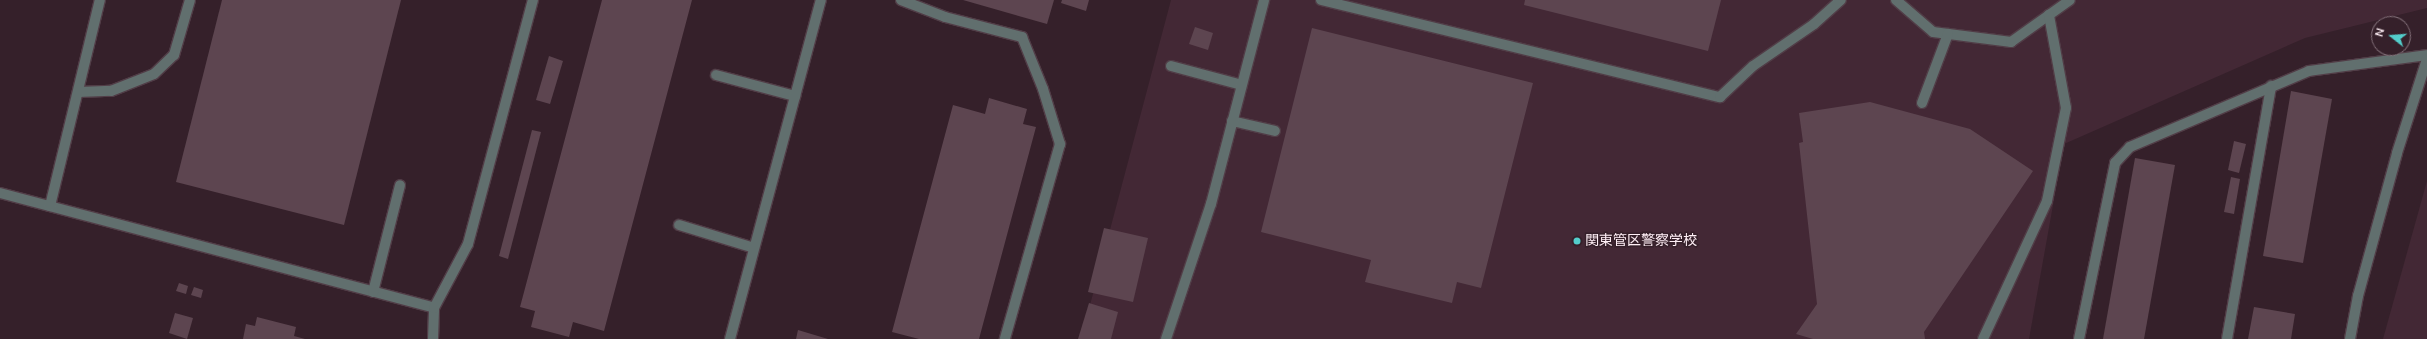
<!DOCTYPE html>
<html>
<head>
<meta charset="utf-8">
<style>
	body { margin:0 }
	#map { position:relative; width:2427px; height:339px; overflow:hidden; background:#35202a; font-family:"Nunito Sans","Noto Sans JP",sans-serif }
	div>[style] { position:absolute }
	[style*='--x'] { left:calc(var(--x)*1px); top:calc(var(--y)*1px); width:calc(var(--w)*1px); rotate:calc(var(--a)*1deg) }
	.built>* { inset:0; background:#432835 }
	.building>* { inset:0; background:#5d4550 }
	.roads { filter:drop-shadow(1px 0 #513d47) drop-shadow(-1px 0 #513d47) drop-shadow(0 1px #513d47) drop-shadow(0 -1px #513d47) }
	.lane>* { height:10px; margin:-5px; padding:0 5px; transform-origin:5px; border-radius:5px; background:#616f6e }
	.dots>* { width:11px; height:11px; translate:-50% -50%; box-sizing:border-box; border:2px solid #35202a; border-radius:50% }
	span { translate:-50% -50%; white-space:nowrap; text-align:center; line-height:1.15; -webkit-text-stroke:3px #35202a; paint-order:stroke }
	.poi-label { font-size:14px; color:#ffeff6 }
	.left { translate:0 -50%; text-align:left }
	.north { position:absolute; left:2371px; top:16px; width:40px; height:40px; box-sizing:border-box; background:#35202a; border:1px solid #86737c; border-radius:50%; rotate:287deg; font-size:11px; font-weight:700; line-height:16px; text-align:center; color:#ffeff6 }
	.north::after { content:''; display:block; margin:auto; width:14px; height:18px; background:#53cdcb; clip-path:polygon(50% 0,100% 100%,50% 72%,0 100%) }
</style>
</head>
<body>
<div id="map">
	<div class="built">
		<div style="clip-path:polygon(1171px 0,2427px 0,2427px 8px,2305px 38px,2064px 144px,2029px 339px,1081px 339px)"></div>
		<div style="clip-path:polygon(2427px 181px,2427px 339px,2383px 339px)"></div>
	</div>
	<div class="building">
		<div style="clip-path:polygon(222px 0,401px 0,344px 225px,176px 182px)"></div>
		<div style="clip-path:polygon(602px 0,692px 0,604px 331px,573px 322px,569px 337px,531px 327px,535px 311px,520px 307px)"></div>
		<div style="clip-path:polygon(963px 0,1054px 0,1047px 24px)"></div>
		<div style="clip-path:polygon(1062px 0,1089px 0,1086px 11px,1061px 3px)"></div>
		<div style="clip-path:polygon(1525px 0,1721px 0,1708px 51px,1524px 5px)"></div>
		<div style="clip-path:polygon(1195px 27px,1213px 33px,1208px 50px,1189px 44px)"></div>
		<div style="clip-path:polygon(1312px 28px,1533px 83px,1481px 288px,1457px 282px,1452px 303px,1365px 282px,1371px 260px,1261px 232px)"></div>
		<div style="clip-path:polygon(549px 56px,563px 61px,550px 104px,536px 100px)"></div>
		<div style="clip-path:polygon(2291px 91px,2332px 99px,2303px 263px,2263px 256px)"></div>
		<div style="clip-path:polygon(989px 98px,1027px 109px,1023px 124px,1036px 127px,979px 339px,919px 339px,892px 332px,953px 105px,985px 114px)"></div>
		<div style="clip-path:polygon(1870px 102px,1970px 129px,2033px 171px,1924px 332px,1925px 339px,1813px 339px,1796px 334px,1817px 304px,1799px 143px,1803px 142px,1799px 113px)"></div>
		<div style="clip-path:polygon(532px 130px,541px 132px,508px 259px,499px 256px)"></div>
		<div style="clip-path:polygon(2234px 141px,2246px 144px,2239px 173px,2228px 170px)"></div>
		<div style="clip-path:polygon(2135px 158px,2175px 165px,2144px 339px,2103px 339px)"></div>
		<div style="clip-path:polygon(2231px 177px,2240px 179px,2234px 214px,2224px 212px)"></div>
		<div style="clip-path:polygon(1104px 228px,1148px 238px,1133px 302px,1088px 292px)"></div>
		<div style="clip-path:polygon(179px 283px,188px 286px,186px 294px,176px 291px)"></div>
		<div style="clip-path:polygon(194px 287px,203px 290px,201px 298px,191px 295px)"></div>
		<div style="clip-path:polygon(1089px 303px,1118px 312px,1111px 339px,1078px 339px)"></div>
		<div style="clip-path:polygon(2254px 307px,2295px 314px,2291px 339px,2248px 339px)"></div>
		<div style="clip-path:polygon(175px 313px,193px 318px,187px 339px,169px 333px)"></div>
		<div style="clip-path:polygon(257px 317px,296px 327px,294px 336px,305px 339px,243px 339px,246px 324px,255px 326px)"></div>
		<div style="clip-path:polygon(798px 330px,828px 339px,796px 339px)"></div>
	</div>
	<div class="roads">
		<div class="lane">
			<div style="--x:901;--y:0;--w:47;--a:21.1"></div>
			<div style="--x:945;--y:17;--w:80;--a:14.6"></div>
			<div style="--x:1022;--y:37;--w:56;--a:68"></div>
			<div style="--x:1043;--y:89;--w:58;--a:72.8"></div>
			<div style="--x:1060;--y:144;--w:203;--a:105.8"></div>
			<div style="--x:1321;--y:0;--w:411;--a:13.7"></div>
			<div style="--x:1720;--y:97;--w:45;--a:-43.2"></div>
			<div style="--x:1753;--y:66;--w:74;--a:-34.5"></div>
			<div style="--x:1814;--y:24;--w:36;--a:-42"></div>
			<div style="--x:1896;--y:0;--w:49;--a:40.9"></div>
			<div style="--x:1933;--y:32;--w:79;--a:7.3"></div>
			<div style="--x:2011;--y:42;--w:72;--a:-35.4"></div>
			<div style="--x:1171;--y:66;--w:73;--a:15"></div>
			<div style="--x:716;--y:75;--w:82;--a:14.9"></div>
			<div style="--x:78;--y:92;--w:33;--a:-2"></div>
			<div style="--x:111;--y:91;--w:46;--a:-21.6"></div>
			<div style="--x:154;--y:74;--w:28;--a:-44"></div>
			<div style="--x:174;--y:55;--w:57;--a:-73.8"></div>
			<div style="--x:1922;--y:103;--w:74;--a:-69.4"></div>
			<div style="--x:1232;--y:121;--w:44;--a:13.1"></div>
			<div style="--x:0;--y:193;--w:449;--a:14.8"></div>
			<div style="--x:50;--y:206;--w:212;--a:-76.4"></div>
			<div style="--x:679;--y:225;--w:78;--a:17"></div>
			<div style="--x:373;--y:292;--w:110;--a:-75.8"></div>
			<div style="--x:433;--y:339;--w:31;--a:-88"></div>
			<div style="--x:434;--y:308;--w:72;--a:-62"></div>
			<div style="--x:468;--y:244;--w:253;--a:-75.1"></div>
			<div style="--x:730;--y:339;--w:351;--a:-75"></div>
			<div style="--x:1166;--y:339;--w:142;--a:-71.6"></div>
			<div style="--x:1211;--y:204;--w:211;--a:-75.4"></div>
			<div style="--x:1983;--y:339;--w:152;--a:-65.1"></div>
			<div style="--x:2047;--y:201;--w:95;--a:-78.5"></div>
			<div style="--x:2066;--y:108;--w:95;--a:-100.4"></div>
			<div style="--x:2079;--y:339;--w:180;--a:-78.4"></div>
			<div style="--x:2115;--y:163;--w:22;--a:-47"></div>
			<div style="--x:2130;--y:147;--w:194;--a:-23"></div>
			<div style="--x:2309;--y:71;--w:119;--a:-7.7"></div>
			<div style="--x:2227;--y:339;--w:257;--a:-80.1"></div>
			<div style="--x:2350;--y:339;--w:44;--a:-79.5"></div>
			<div style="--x:2358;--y:296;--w:148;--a:-74.7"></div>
			<div style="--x:2397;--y:153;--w:99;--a:-72.3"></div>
		</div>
	</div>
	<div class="dots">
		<div style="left:1577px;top:241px;background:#53cdcb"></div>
	</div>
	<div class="poi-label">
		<span class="left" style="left:1585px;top:241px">関東管区警察学校</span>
	</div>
	<div class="north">N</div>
</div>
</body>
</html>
